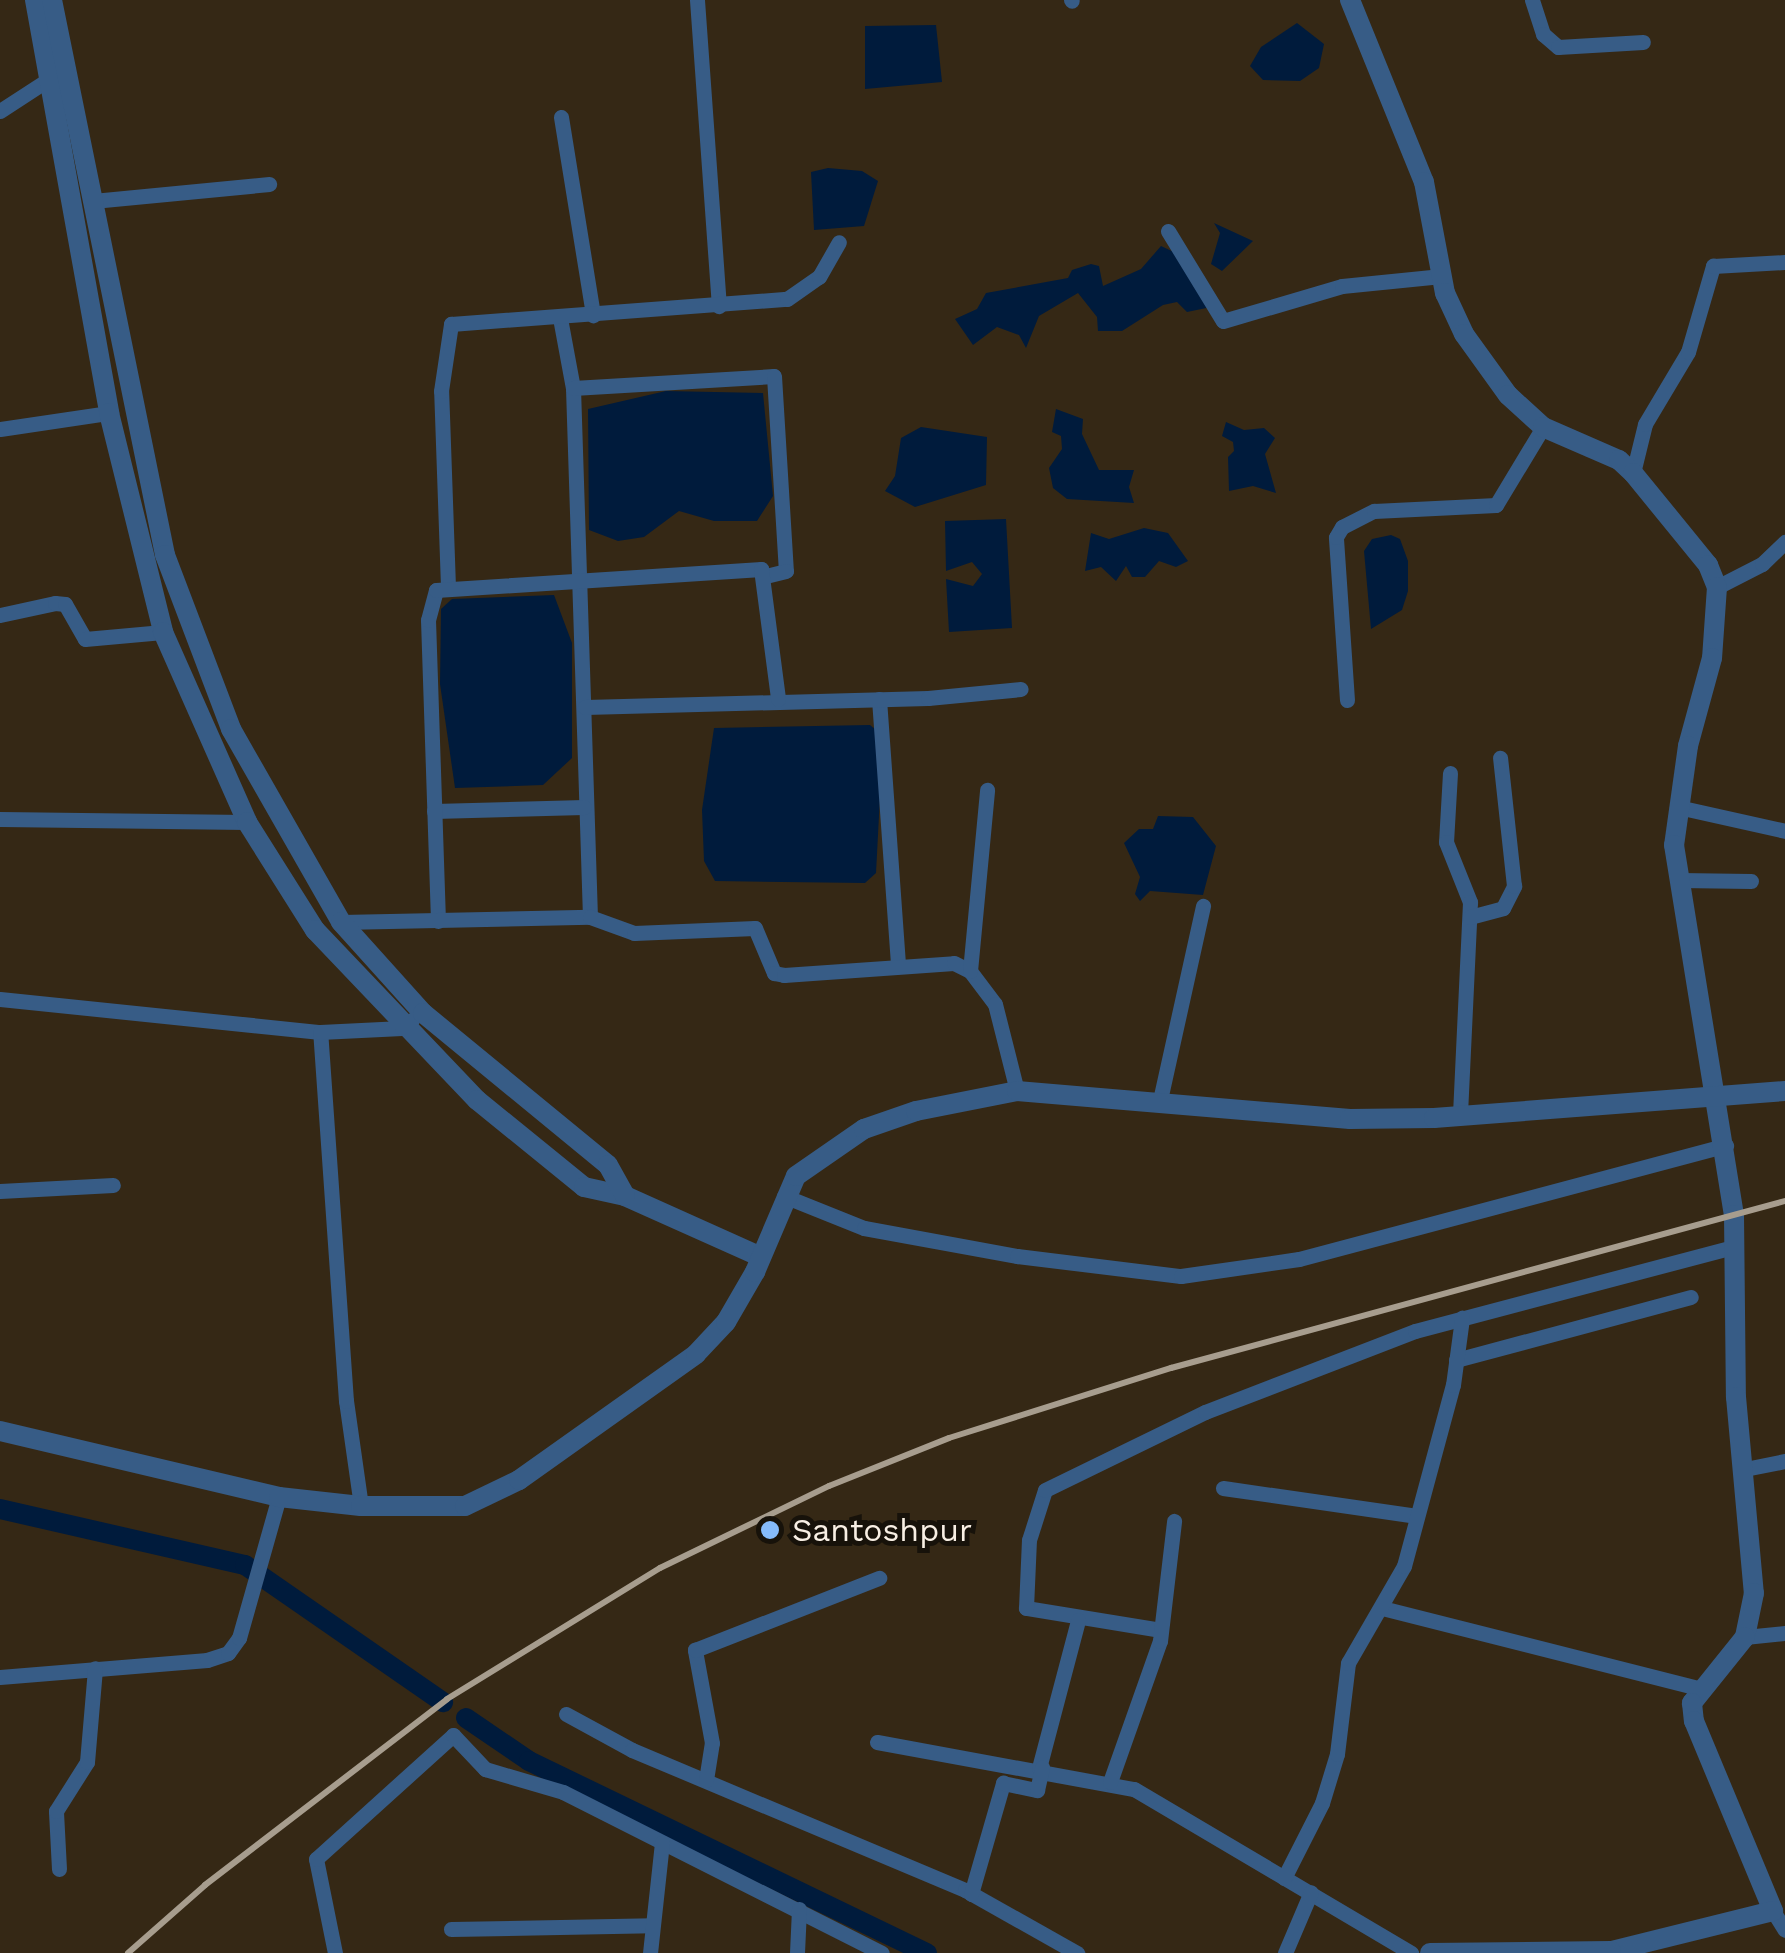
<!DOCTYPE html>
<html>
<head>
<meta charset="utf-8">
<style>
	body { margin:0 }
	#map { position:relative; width:1785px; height:1953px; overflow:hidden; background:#352815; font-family:"Work Sans",sans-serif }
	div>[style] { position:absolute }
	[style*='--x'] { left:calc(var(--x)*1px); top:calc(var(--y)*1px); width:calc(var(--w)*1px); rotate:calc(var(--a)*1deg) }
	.water>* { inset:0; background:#001b3c }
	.canal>* { height:20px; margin:-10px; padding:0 10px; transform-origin:10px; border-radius:10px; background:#001b3c }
	.minor>* { height:15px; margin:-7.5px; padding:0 7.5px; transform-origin:7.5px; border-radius:7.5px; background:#375c86 }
	.tertiary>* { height:20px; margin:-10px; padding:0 10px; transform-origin:10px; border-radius:10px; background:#375c86 }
	.rail>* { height:6px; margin:-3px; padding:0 3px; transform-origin:3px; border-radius:3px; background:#a79d8e }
	.dots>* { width:28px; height:28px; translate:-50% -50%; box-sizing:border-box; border:5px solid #17120a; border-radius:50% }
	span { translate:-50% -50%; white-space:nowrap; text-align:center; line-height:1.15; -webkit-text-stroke:10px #17120a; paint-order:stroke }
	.poi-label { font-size:32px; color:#f8efe4 }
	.left { translate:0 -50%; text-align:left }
</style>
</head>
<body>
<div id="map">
	<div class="water">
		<div style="clip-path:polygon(1297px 23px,1324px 44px,1319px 68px,1300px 81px,1263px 80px,1250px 66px,1261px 47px)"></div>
		<div style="clip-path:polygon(936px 25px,942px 82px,865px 89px,865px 26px)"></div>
		<div style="clip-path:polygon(828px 168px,862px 171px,878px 181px,864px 226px,814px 230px,811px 172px)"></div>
		<div style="clip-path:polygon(1214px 223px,1253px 241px,1222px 271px,1211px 264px,1220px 233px)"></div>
		<div style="clip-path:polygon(1161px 246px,1178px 254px,1216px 306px,1187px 312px,1177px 302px,1163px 305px,1122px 331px,1098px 331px,1097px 317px,1078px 293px,1039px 316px,1026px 348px,1019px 335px,997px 327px,973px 345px,955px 319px,977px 309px,986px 293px,1068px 278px,1072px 270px,1091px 264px,1099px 266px,1103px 286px,1141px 269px)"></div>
		<div style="clip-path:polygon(666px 391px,763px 393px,773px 496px,757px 521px,714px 521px,679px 511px,644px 537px,618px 541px,589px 530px,588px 409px)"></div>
		<div style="clip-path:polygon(1056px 409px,1083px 419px,1082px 434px,1099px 470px,1134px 470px,1129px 487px,1134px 503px,1067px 499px,1053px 488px,1049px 468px,1062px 449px,1061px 436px,1052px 432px)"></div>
		<div style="clip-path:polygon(1226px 422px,1244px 430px,1264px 428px,1275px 438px,1265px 454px,1276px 493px,1253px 486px,1229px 491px,1228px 457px,1234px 451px,1233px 442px,1222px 436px)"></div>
		<div style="clip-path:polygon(921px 427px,987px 437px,986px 485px,915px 507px,885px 491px,895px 476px,901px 438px)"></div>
		<div style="clip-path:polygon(1006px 519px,1012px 628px,949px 632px,946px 579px,973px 586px,982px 574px,972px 562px,946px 571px,945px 521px)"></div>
		<div style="clip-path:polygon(1144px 528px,1168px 533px,1188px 561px,1176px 567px,1159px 561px,1145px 577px,1132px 577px,1126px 566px,1116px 581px,1101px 567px,1085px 571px,1091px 533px,1109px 539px)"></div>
		<div style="clip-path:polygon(1391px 535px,1400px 539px,1408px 561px,1408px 591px,1402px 610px,1371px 629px,1364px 551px,1372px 539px)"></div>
		<div style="clip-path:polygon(554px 595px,572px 643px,572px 758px,543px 785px,455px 788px,440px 684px,441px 609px,452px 599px)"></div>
		<div style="clip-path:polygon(870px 725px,876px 730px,881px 777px,876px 873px,865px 883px,715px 881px,704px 861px,702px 810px,714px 728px)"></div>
		<div style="clip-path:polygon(1158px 816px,1193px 817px,1216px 846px,1203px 895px,1150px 891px,1140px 901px,1135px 894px,1140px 877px,1124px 843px,1139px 829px,1153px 829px)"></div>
	</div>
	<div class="canal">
		<div style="--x:0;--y:1509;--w:251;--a:12.9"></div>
		<div style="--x:245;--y:1565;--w:241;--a:34.7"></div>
		<div style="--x:466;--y:1718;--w:76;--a:34.3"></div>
		<div style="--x:529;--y:1761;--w:442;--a:25.8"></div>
	</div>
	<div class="minor">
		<div style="--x:697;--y:0;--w:307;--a:85.9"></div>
		<div style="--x:1071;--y:0;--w:1;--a:45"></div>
		<div style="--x:1532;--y:0;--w:36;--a:72"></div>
		<div style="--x:1543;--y:34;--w:20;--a:41"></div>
		<div style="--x:1558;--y:47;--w:85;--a:-3.4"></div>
		<div style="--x:0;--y:111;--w:59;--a:-33.1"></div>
		<div style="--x:561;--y:117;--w:201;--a:80.8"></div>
		<div style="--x:93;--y:201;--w:177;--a:-5.5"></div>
		<div style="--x:1168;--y:231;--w:105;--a:58.6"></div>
		<div style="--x:1223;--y:321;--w:124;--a:-16.4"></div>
		<div style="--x:1342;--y:286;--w:100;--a:-5.7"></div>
		<div style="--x:560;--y:318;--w:71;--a:79.5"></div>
		<div style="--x:573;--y:388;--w:529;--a:88.16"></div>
		<div style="--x:573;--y:388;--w:201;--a:-3.4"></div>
		<div style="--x:774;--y:376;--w:195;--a:86.5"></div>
		<div style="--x:786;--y:571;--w:21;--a:166"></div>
		<div style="--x:0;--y:429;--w:110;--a:-8.4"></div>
		<div style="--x:1633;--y:473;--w:50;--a:-76.2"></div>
		<div style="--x:1645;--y:424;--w:84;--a:-59.2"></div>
		<div style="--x:1688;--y:352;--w:90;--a:-73.8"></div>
		<div style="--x:1713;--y:266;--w:72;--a:-3.2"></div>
		<div style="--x:448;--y:587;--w:196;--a:-92"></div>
		<div style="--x:441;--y:391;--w:68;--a:-81.5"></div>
		<div style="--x:451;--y:324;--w:337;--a:-4.3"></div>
		<div style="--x:787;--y:299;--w:39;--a:-35"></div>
		<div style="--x:819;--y:277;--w:40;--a:-60.3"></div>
		<div style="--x:1717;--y:587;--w:51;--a:-27.1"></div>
		<div style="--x:1762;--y:564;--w:32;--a:-44"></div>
		<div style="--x:0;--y:615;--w:56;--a:-12.3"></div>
		<div style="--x:55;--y:603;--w:10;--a:6"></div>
		<div style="--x:65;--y:604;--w:40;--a:60.3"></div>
		<div style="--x:85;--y:639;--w:78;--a:-5.1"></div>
		<div style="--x:879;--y:699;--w:266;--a:85.9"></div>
		<div style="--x:1347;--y:700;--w:163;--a:-93.9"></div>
		<div style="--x:1336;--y:537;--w:12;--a:-59"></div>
		<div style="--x:1342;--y:527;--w:36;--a:-27"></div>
		<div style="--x:1374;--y:511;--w:122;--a:-2.8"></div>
		<div style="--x:1496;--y:505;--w:91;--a:-58.9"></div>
		<div style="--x:585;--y:707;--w:343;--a:-1.5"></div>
		<div style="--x:928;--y:698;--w:93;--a:-5.5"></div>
		<div style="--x:1450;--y:773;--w:69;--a:93.3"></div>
		<div style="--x:1446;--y:842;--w:65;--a:68.2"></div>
		<div style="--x:1470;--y:902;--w:213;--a:92.7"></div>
		<div style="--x:1678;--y:807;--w:110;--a:12.6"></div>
		<div style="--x:434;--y:811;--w:150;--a:-1.5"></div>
		<div style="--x:0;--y:819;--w:247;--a:0.7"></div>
		<div style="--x:1679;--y:880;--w:72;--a:0.8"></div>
		<div style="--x:1470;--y:917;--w:34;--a:-15"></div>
		<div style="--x:1503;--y:908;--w:25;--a:-63"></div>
		<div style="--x:1514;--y:886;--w:129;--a:-96.2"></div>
		<div style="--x:438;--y:921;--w:301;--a:-91.9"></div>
		<div style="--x:428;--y:620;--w:31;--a:-75"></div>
		<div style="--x:436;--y:590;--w:326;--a:-3.7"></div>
		<div style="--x:761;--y:569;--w:131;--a:82.5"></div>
		<div style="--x:341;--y:922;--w:249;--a:-1.2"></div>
		<div style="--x:590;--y:917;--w:47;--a:20"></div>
		<div style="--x:634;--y:933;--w:121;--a:-2.4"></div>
		<div style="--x:755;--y:928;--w:49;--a:67.1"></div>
		<div style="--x:774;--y:973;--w:10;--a:11"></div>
		<div style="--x:784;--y:975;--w:170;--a:-4"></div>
		<div style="--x:954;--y:963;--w:18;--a:27"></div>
		<div style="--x:970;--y:971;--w:41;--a:52.9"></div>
		<div style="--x:995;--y:1004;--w:90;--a:75.8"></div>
		<div style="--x:970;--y:971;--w:182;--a:-84.6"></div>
		<div style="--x:0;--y:999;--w:322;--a:5.9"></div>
		<div style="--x:1160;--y:1100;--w:199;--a:-77.5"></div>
		<div style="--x:0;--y:1191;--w:113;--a:-3"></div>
		<div style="--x:784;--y:1196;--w:86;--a:21.8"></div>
		<div style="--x:864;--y:1228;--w:156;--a:10.4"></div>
		<div style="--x:1017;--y:1256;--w:165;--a:7"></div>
		<div style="--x:1181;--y:1276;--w:119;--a:-8.2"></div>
		<div style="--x:1299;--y:1259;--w:442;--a:-14.9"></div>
		<div style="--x:1456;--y:1360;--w:243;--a:-15"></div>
		<div style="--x:1745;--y:1469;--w:41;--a:-11.3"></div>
		<div style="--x:1223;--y:1488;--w:196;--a:8.2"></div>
		<div style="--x:361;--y:1506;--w:106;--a:-98.1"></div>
		<div style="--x:346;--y:1401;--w:370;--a:-94"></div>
		<div style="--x:320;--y:1032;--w:82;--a:-2.8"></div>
		<div style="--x:402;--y:1028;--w:13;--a:-39"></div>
		<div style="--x:1382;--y:1608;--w:329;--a:14.2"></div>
		<div style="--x:1161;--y:1630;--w:137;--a:-170.7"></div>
		<div style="--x:1026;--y:1608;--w:68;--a:-87.5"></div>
		<div style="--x:1029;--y:1540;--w:52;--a:-72.3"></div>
		<div style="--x:1045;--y:1490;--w:178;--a:-26"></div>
		<div style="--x:1205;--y:1412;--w:225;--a:-21.1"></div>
		<div style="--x:1415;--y:1331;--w:330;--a:-14.8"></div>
		<div style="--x:1745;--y:1637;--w:40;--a:-5.7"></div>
		<div style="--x:0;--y:1677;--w:208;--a:-4.7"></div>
		<div style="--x:207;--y:1660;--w:22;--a:-18"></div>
		<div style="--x:228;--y:1653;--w:19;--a:-54"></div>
		<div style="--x:239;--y:1638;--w:147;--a:-74.2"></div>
		<div style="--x:566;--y:1714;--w:75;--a:28.6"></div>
		<div style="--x:632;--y:1750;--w:361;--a:22.8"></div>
		<div style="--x:965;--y:1890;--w:129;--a:29.4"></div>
		<div style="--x:877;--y:1742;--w:261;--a:10.4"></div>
		<div style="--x:1134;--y:1789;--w:322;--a:30.6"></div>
		<div style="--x:1039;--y:1768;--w:153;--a:-75.2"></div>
		<div style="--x:706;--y:1780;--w:37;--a:-81"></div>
		<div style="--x:712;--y:1743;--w:95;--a:-100.4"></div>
		<div style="--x:695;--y:1650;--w:198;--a:-21.4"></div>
		<div style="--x:1110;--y:1782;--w:150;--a:-70.5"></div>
		<div style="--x:1160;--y:1641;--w:121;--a:-83.3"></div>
		<div style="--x:59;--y:1869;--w:58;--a:-93"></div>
		<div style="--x:56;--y:1811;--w:58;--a:-57.7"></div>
		<div style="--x:87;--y:1762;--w:94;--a:-85.1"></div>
		<div style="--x:1284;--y:1878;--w:84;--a:-63.1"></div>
		<div style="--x:1322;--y:1803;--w:51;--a:-73"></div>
		<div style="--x:1337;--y:1754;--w:92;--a:-83.1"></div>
		<div style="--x:1348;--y:1663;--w:112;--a:-60"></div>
		<div style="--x:1404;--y:1566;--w:188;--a:-74.9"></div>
		<div style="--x:1453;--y:1385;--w:68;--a:-82.3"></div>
		<div style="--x:971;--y:1894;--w:116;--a:-73.9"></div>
		<div style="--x:1003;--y:1783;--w:35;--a:12"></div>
		<div style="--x:1037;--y:1790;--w:23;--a:-77"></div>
		<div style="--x:1773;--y:1911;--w:22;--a:58"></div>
		<div style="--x:451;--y:1929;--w:201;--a:-1.1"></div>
		<div style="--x:335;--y:1953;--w:96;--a:-101.4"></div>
		<div style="--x:316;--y:1859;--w:185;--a:-42.1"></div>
		<div style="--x:453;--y:1735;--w:47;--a:46.7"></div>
		<div style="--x:485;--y:1769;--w:81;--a:16.4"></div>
		<div style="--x:563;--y:1792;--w:357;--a:26.8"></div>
		<div style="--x:650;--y:1953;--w:111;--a:-83.8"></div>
		<div style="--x:797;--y:1953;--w:44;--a:-87.4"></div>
		<div style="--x:1285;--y:1953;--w:66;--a:-66.9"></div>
	</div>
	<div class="tertiary">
		<div style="--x:35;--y:0;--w:420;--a:79.8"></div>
		<div style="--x:109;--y:413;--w:226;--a:76.1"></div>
		<div style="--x:163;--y:632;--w:208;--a:66.1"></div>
		<div style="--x:247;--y:822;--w:128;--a:57.8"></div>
		<div style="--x:315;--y:930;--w:235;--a:46.4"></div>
		<div style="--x:477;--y:1100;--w:138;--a:39.1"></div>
		<div style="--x:584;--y:1187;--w:42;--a:12.4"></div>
		<div style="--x:625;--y:1196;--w:147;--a:24.1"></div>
		<div style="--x:52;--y:0;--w:566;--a:78.49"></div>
		<div style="--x:165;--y:555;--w:186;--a:69.2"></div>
		<div style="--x:231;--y:729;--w:222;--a:60.3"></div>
		<div style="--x:341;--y:922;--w:122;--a:48"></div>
		<div style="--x:423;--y:1013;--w:239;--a:39.4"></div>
		<div style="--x:608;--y:1165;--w:35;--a:61"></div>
		<div style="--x:1350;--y:0;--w:196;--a:67.9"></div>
		<div style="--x:1424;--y:182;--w:113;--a:79.3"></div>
		<div style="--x:1445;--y:293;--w:45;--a:65.1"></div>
		<div style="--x:1464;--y:334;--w:75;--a:54.2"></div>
		<div style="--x:1508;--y:395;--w:47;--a:42.4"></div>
		<div style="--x:1543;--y:427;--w:83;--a:23.5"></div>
		<div style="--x:1619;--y:460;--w:19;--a:43"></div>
		<div style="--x:1633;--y:473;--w:119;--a:50.8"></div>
		<div style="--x:1708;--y:565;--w:24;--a:68"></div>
		<div style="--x:1717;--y:587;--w:71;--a:94"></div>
		<div style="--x:1712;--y:658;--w:91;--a:105.3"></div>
		<div style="--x:1688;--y:746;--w:100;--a:98"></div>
		<div style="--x:1674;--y:845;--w:375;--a:80.8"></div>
		<div style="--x:1734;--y:1215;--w:182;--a:89.4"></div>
		<div style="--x:1736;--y:1397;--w:197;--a:84.8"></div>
		<div style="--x:1754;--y:1593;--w:45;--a:101.6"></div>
		<div style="--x:1745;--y:1637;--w:85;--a:128.8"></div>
		<div style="--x:1692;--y:1703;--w:18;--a:84"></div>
		<div style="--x:1694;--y:1721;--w:206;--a:67.4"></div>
		<div style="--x:1773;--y:1911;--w:167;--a:166.1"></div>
		<div style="--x:1611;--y:1951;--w:181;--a:179.4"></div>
		<div style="--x:0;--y:1431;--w:287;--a:13.3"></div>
		<div style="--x:279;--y:1497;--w:82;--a:6.3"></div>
		<div style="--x:361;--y:1506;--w:104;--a:0"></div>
		<div style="--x:465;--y:1506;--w:60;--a:-25.7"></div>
		<div style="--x:519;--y:1480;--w:217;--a:-35.4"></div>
		<div style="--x:696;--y:1354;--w:44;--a:-46.8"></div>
		<div style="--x:726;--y:1322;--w:58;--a:-59.9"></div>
		<div style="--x:755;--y:1272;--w:104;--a:-66.9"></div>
		<div style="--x:796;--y:1176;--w:83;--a:-34.7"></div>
		<div style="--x:864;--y:1129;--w:55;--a:-19.1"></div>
		<div style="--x:916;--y:1111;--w:103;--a:-11.2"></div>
		<div style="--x:1017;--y:1091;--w:334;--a:4.8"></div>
		<div style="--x:1350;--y:1119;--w:84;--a:-0.7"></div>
		<div style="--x:1434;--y:1118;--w:352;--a:-4.4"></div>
	</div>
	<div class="rail">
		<div style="--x:128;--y:1953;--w:103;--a:-41.4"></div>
		<div style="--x:205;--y:1885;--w:305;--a:-37.5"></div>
		<div style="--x:447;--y:1699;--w:250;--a:-31.6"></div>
		<div style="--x:660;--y:1568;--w:188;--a:-25.9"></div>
		<div style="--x:829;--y:1486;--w:129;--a:-21.8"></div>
		<div style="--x:949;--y:1438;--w:233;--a:-17.5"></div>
		<div style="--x:1171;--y:1368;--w:636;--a:-15.22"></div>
	</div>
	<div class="dots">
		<div style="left:770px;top:1530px;background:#85bbfb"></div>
	</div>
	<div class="poi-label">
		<span class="left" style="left:792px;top:1530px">Santoshpur</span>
	</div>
</div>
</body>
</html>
